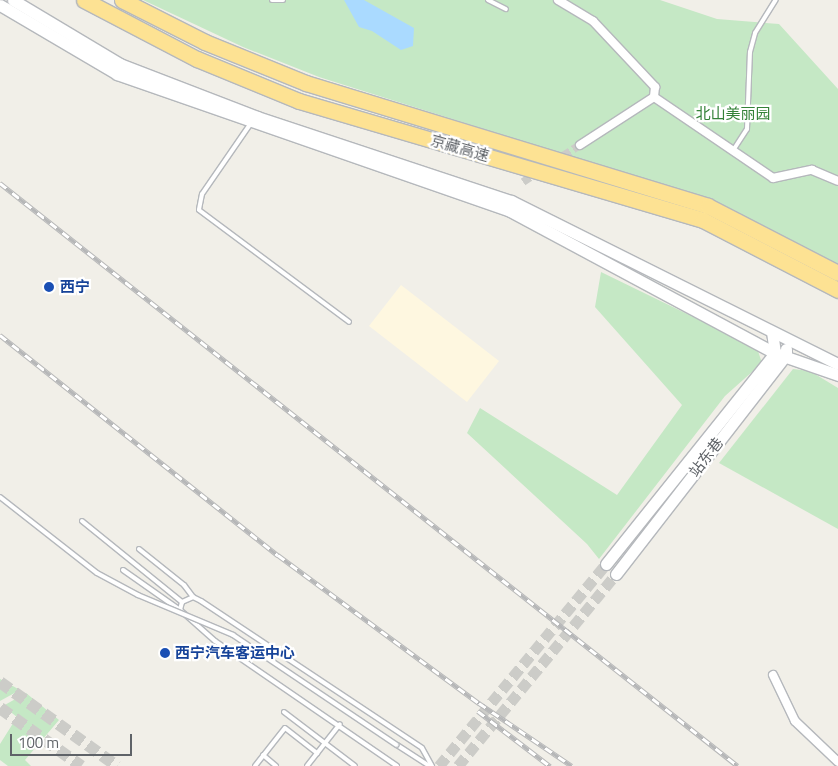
<!DOCTYPE html>
<html>
<head>
<meta charset="utf-8">
<style>
	body { margin:0 }
	#map { position:relative; width:838px; height:766px; overflow:hidden; background:#f1efe8; font-family:"Titillium Web","Noto Sans SC",sans-serif }
	div>[style] { position:absolute }
	[style*='--x'] { left:calc(var(--x)*1px); top:calc(var(--y)*1px); width:calc(var(--w)*1px); rotate:calc(var(--a)*1deg) }
	.commercial>* { inset:0; background:#fef7e0 }
	.green>* { inset:0; background:#c5e8c5 }
	.water>* { inset:0; background:#aadaff }
	.minor-tunnel>* { height:8px; margin-top:-4px; transform-origin:0; background:repeating-linear-gradient(90deg,#ccccc8 0 8px,transparent 0 12px) }
	.secondary-tunnel>* { height:11px; margin-top:-5.5px; transform-origin:0; background:repeating-linear-gradient(90deg,#ccccc8 0 11px,transparent 0 16.5px) }
	.trunk-tunnel>* { height:12px; margin-top:-6px; transform-origin:0; background:repeating-linear-gradient(90deg,#ccccc8 0 12px,transparent 0 18px) }
	.roads { filter:drop-shadow(1px 0 #b5b8bc) drop-shadow(-1px 0 #b5b8bc) drop-shadow(0 1px #b5b8bc) drop-shadow(0 -1px #b5b8bc) }
	.service>* { height:4px; margin:-2px; padding:0 2px; transform-origin:2px; border-radius:2px; background:#fff }
	.minor>* { height:8px; margin:-4px; padding:0 4px; transform-origin:4px; border-radius:4px; background:#fff }
	.secondary>* { height:11px; margin:-5.5px; padding:0 5.5px; transform-origin:5.5px; border-radius:5.5px; background:#fff }
	.motorway>* { height:15px; margin:-7.5px; padding:0 7.5px; transform-origin:7.5px; border-radius:7.5px; background:#fde293 }
	.rail>* { height:4.5px; margin-top:-2.25px; transform-origin:0; background:repeating-linear-gradient(90deg,#fff 0 8px,#b6b7b8 0 16px); box-sizing:border-box; border-block:1px solid #b6b7b8 }
	.bridges { filter:drop-shadow(1px 0 #b5b8bc) drop-shadow(-1px 0 #b5b8bc) drop-shadow(0 1px #b5b8bc) drop-shadow(0 -1px #b5b8bc) }
	.service-bridge>* { height:4px; margin:-2px; padding:0 2px; transform-origin:2px; border-radius:2px; background:#fff }
	.dots>* { width:14px; height:14px; translate:-50% -50%; box-sizing:border-box; border:2px solid #fff; border-radius:50% }
	span { translate:-50% -50%; white-space:nowrap; text-align:center; line-height:1.15; -webkit-text-stroke:4.5px #fff; paint-order:stroke }
	.park-label { font-size:15px; color:#348238 }
	.street-label { font-size:15px; color:#5f6368 }
	.transit-label { font-size:15px; color:#164399; font-weight:700 }
	.left { translate:0 -50%; text-align:left }
	.scale { position:absolute; left:10px; top:734px; width:122px; height:22px; box-sizing:border-box; border:2px solid #5f6368; border-top:0; padding-left:6px; font-size:15px; line-height:18px; white-space:nowrap; color:#5f6368; -webkit-text-stroke:4px #fff; paint-order:stroke }
</style>
</head>
<body>
<div id="map">
	<div class="commercial">
		<div style="clip-path:polygon(401px 285px,499px 361px,467px 402px,369px 326px)"></div>
	</div>
	<div class="green">
		<div style="clip-path:polygon(143px 0,660px 0,717px 19px,779px 24px,838px 89px,838px 268px,566px 155px,319px 77px,243px 47px)"></div>
		<div style="clip-path:polygon(601px 272px,757px 348px,762px 363px,725px 396px,599px 559px,587px 544px,467px 433px,480px 408px,617px 495px,682px 405px,595px 307px)"></div>
		<div style="clip-path:polygon(793px 369px,810px 371px,838px 388px,838px 529px,719px 463px)"></div>
		<div style="clip-path:polygon(0 679px,20px 690px,0 701px)"></div>
		<div style="clip-path:polygon(26px 693px,59px 720px,25px 760px,31px 766px,8px 766px,0 760px,0 744px,17px 717px,3px 706px)"></div>
	</div>
	<div class="water">
		<div style="clip-path:polygon(344px 0,364px 0,414px 28px,413px 46px,401px 50px,372px 31px,359px 27px)"></div>
	</div>
	<div class="minor-tunnel">
		<div style="--x:523;--y:182;--w:68;--a:-33"></div>
	</div>
	<div class="secondary-tunnel">
		<div style="--x:439;--y:766;--w:262;--a:-50.4"></div>
		<div style="--x:458;--y:766;--w:249;--a:-50.5"></div>
	</div>
	<div class="trunk-tunnel">
		<div style="--x:0;--y:682;--w:144;--a:35.7"></div>
		<div style="--x:0;--y:708;--w:100;--a:35.6"></div>
	</div>
	<div class="roads">
		<div class="service">
			<div style="--x:272;--y:0;--w:11;--a:0"></div>
			<div style="--x:488;--y:0;--w:20;--a:27"></div>
			<div style="--x:251;--y:123;--w:86;--a:124.6"></div>
			<div style="--x:202;--y:194;--w:16;--a:101"></div>
			<div style="--x:199;--y:210;--w:187;--a:36.7"></div>
			<div style="--x:734;--y:149;--w:24;--a:-57"></div>
			<div style="--x:747;--y:129;--w:77;--a:-87.8"></div>
			<div style="--x:750;--y:52;--w:20;--a:-75"></div>
			<div style="--x:755;--y:33;--w:39;--a:-58"></div>
			<div style="--x:82;--y:521;--w:129;--a:39"></div>
			<div style="--x:139;--y:549;--w:58;--a:38.7"></div>
			<div style="--x:184;--y:585;--w:15;--a:53"></div>
			<div style="--x:123;--y:570;--w:70;--a:35.1"></div>
			<div style="--x:284;--y:712;--w:89;--a:37.3"></div>
			<div style="--x:397;--y:745;--w:38;--a:33"></div>
			<div style="--x:263;--y:755;--w:17;--a:40"></div>
			<div style="--x:255;--y:766;--w:48;--a:-51.7"></div>
			<div style="--x:285;--y:728;--w:41;--a:38"></div>
			<div style="--x:307;--y:766;--w:53;--a:-51.8"></div>
			<div style="--x:397;--y:766;--w:221;--a:-145.5"></div>
			<div style="--x:215;--y:641;--w:47;--a:-138.5"></div>
			<div style="--x:180;--y:610;--w:8;--a:-76"></div>
			<div style="--x:182;--y:602;--w:12;--a:-24"></div>
			<div style="--x:193;--y:597;--w:9;--a:27"></div>
			<div style="--x:201;--y:601;--w:265;--a:33.6"></div>
			<div style="--x:422;--y:748;--w:21;--a:61"></div>
		</div>
		<div class="minor">
			<div style="--x:558;--y:0;--w:41;--a:31"></div>
			<div style="--x:593;--y:21;--w:91;--a:46.8"></div>
			<div style="--x:655;--y:87;--w:10;--a:96"></div>
			<div style="--x:654;--y:97;--w:144;--a:34.2"></div>
			<div style="--x:773;--y:178;--w:40;--a:-12"></div>
			<div style="--x:812;--y:170;--w:28;--a:23"></div>
			<div style="--x:580;--y:145;--w:88;--a:-33"></div>
			<div style="--x:773;--y:675;--w:51;--a:64.4"></div>
			<div style="--x:795;--y:721;--w:59;--a:43.6"></div>
		</div>
		<div class="secondary">
			<div style="--x:13;--y:0;--w:125;--a:30.9"></div>
			<div style="--x:120;--y:64;--w:147;--a:21.1"></div>
			<div style="--x:257;--y:117;--w:268;--a:18.3"></div>
			<div style="--x:511;--y:201;--w:365;--a:26.5"></div>
			<div style="--x:0;--y:5;--w:136;--a:30.5"></div>
			<div style="--x:117;--y:74;--w:416;--a:19.2"></div>
			<div style="--x:510;--y:211;--w:301;--a:28.2"></div>
			<div style="--x:775;--y:353;--w:67;--a:19.2"></div>
			<div style="--x:606;--y:564;--w:270;--a:-51.3"></div>
			<div style="--x:775;--y:353;--w:21;--a:-98"></div>
			<div style="--x:616;--y:574;--w:277;--a:-52.2"></div>
			<div style="--x:786;--y:355;--w:6;--a:-90"></div>
		</div>
		<div class="motorway">
			<div style="--x:84;--y:0;--w:127;--a:27.6"></div>
			<div style="--x:197;--y:59;--w:110;--a:22.4"></div>
			<div style="--x:299;--y:101;--w:421;--a:16.4"></div>
			<div style="--x:703;--y:220;--w:152;--a:27.4"></div>
			<div style="--x:122;--y:0;--w:93;--a:26.8"></div>
			<div style="--x:205;--y:42;--w:109;--a:22.1"></div>
			<div style="--x:306;--y:83;--w:420;--a:17"></div>
			<div style="--x:708;--y:206;--w:146;--a:27.3"></div>
		</div>
	</div>
	<div class="rail">
		<div style="--x:0;--y:183;--w:940;--a:38.31"></div>
		<div style="--x:0;--y:335;--w:355;--a:38.4"></div>
		<div style="--x:278;--y:555;--w:250;--a:36.4"></div>
		<div style="--x:479;--y:703;--w:112;--a:34.1"></div>
		<div style="--x:478;--y:711;--w:91;--a:37.4"></div>
	</div>
	<div class="bridges">
		<div class="service-bridge">
			<div style="--x:0;--y:497;--w:123;--a:38.1"></div>
			<div style="--x:97;--y:573;--w:47;--a:28.2"></div>
			<div style="--x:138;--y:595;--w:103;--a:22.8"></div>
			<div style="--x:233;--y:635;--w:197;--a:33.9"></div>
		</div>
	</div>
	<div class="dots">
		<div style="left:49px;top:287px;background:#1a4fb4"></div>
		<div style="left:165px;top:653px;background:#1a4fb4"></div>
	</div>
	<div class="park-label">
		<span style="left:733px;top:114px">北山美丽园</span>
	</div>
	<div class="street-label">
		<span style="left:460px;top:148px;rotate:16deg">京藏高速</span>
		<span style="left:706px;top:457px;rotate:-52deg">站东巷</span>
	</div>
	<div class="transit-label">
		<span class="left" style="left:60px;top:287px">西宁</span>
		<span class="left" style="left:175px;top:653px">西宁汽车客运中心</span>
	</div>
	<div class="scale">100 m</div>
</div>
</body>
</html>
